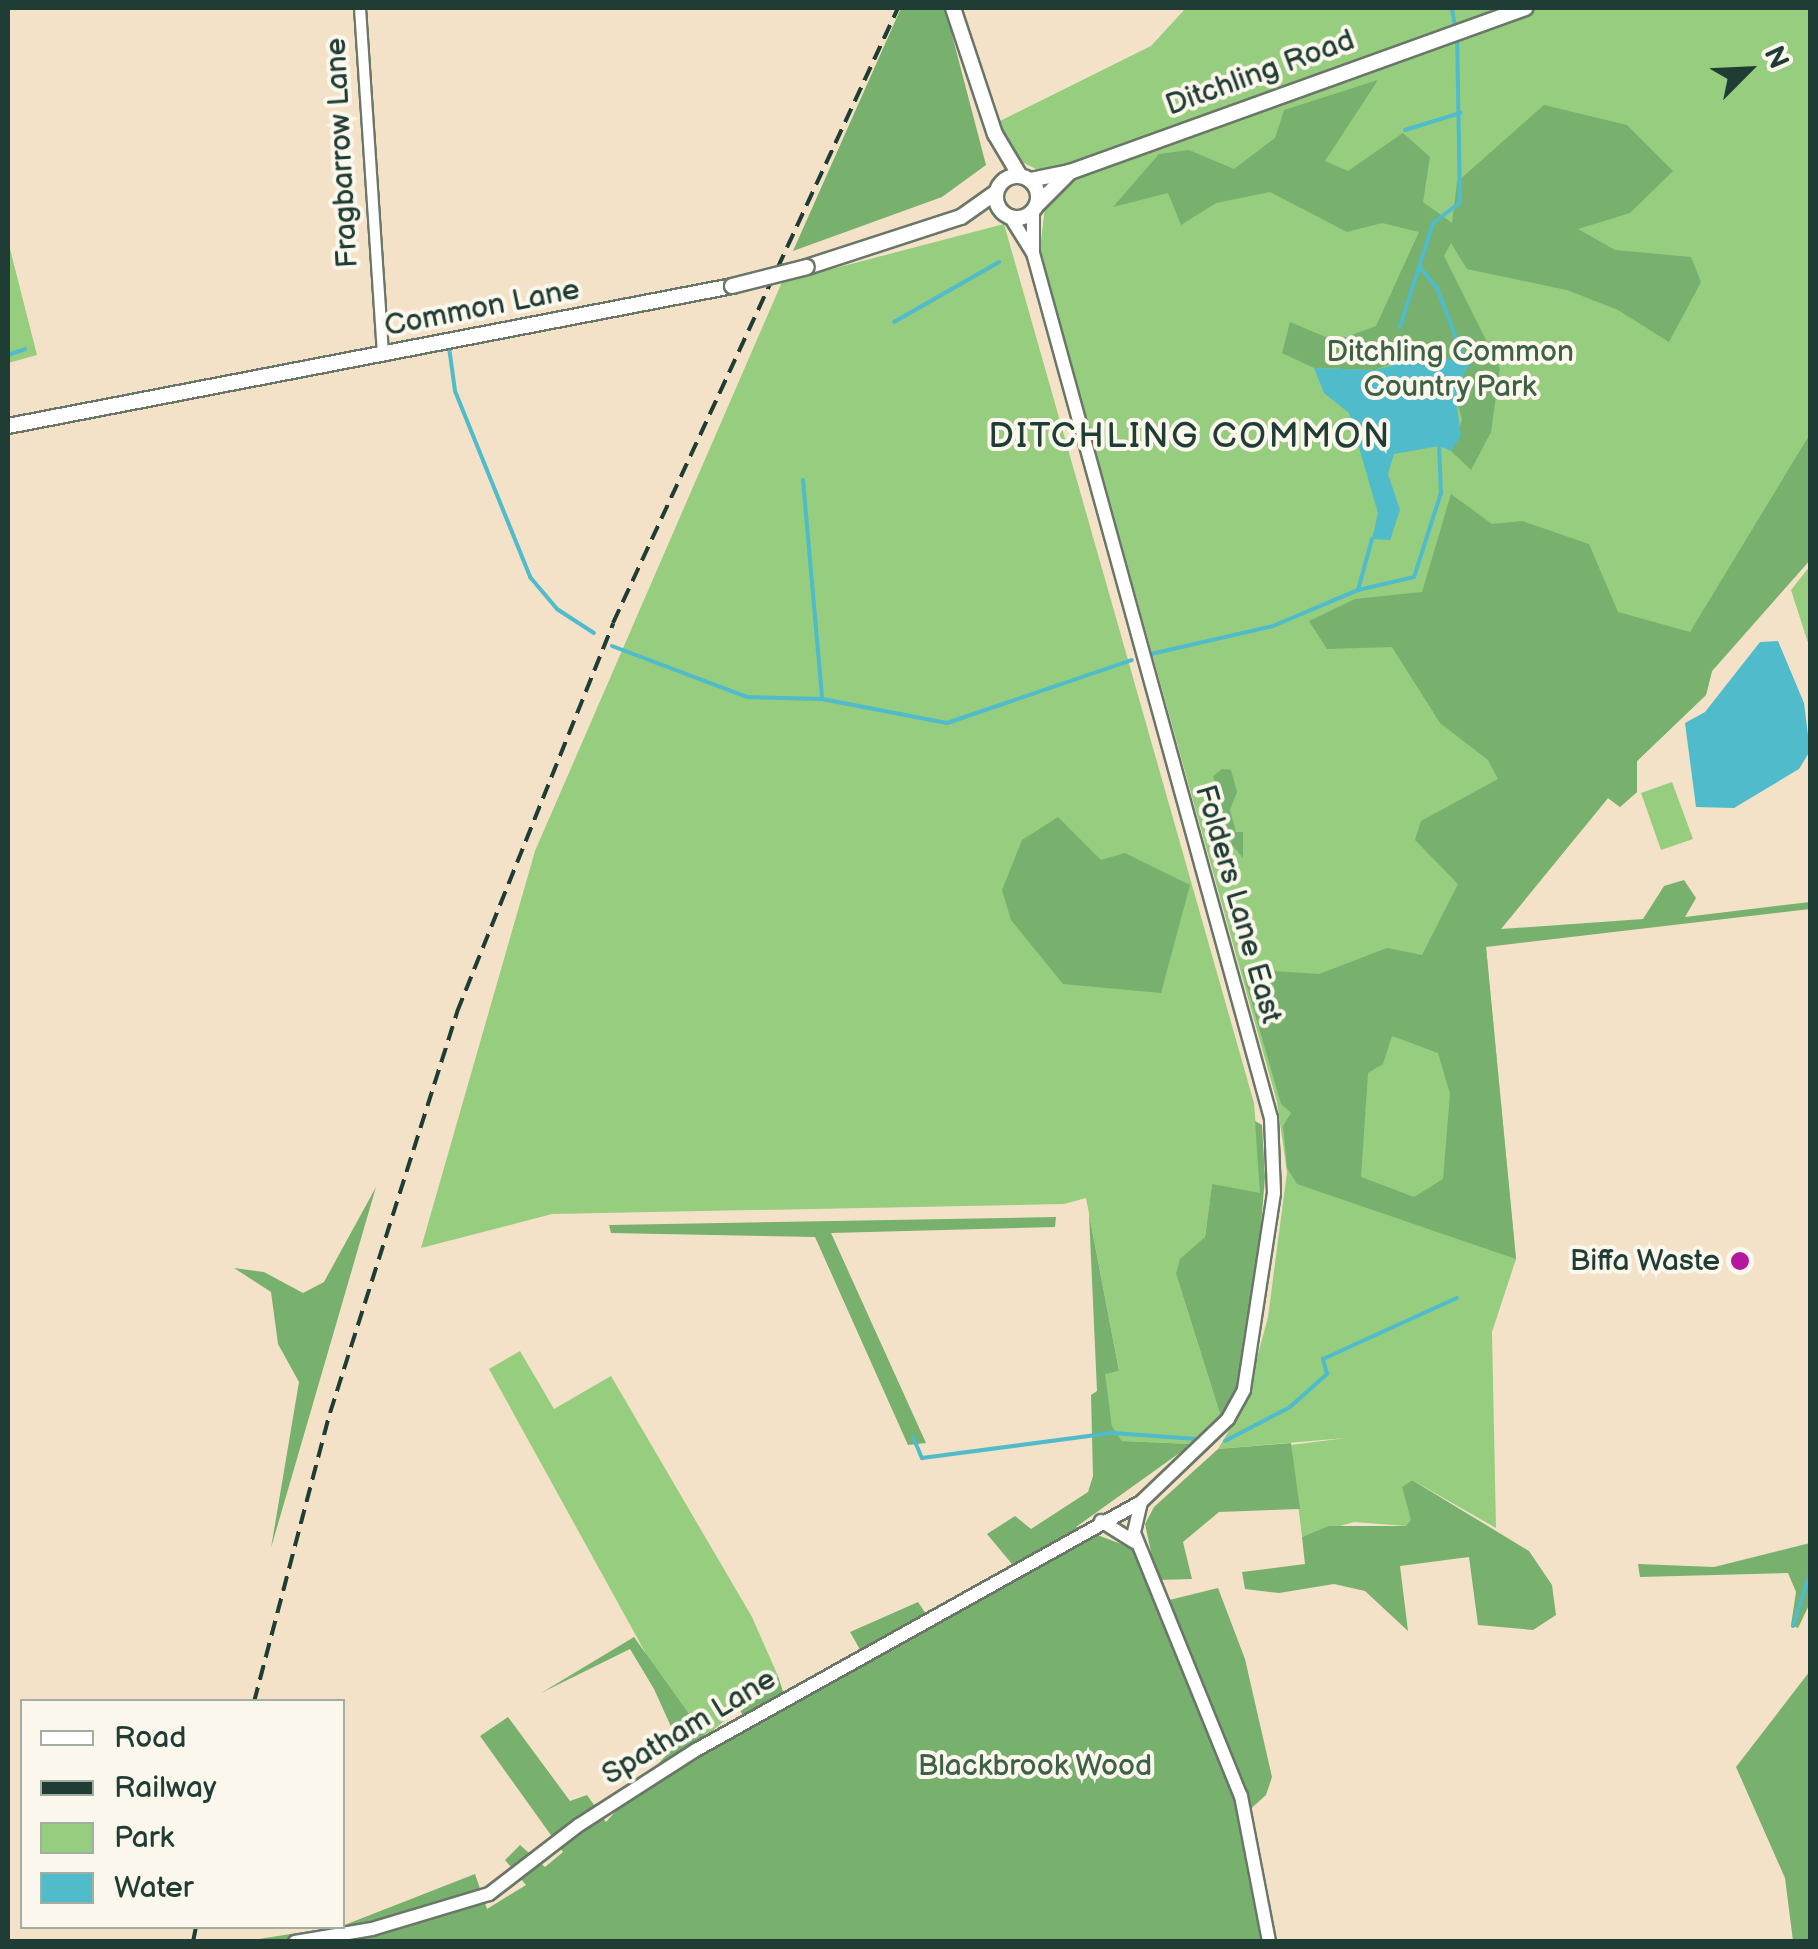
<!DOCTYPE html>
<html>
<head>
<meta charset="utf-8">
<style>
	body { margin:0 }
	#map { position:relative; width:1818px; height:1949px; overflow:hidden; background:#f4e2c8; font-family:"Balsamiq Sans",sans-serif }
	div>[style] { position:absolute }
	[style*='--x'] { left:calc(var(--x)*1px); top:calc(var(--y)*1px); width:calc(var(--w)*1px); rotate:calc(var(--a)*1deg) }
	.green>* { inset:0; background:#96cd7f }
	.forest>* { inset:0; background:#78b06e }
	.water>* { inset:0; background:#4fbbcb }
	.stream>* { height:4px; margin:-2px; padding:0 2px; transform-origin:2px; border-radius:2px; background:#4fbbcb }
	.roads { filter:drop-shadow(2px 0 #6a7768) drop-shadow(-2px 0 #6a7768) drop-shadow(0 2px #6a7768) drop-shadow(0 -2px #6a7768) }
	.minor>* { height:10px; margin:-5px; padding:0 5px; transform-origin:5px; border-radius:5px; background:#fff }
	.tertiary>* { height:12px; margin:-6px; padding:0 6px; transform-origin:6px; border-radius:6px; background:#fff }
	.secondary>* { height:14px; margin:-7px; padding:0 7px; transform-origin:7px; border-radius:7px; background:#fff }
	.secondary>.ring { margin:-7px; padding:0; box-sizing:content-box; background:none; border:14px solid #fff; border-radius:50% }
	.rail>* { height:4px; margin-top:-2px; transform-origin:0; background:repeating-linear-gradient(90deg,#1f3d34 0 15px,transparent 0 23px) }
	.bridges { filter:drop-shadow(2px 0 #6a7768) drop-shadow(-2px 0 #6a7768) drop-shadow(0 2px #6a7768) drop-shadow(0 -2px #6a7768) }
	.secondary-bridge>* { height:14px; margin:-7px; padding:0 7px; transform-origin:7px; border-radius:7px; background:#fff }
	.dots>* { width:28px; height:28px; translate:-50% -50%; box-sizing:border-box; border:5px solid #fbf7ec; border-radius:50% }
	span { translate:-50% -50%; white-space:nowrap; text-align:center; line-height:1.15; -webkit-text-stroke:8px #fbf7ec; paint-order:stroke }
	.street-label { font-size:30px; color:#1f3d34 }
	.park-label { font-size:30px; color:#3d6147 }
	.poi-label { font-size:30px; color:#1f3d34 }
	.right { translate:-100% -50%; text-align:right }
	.quarter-label { font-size:35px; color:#1f3d34; letter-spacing:2.5px }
	.frame { position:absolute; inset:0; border:10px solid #1f3d34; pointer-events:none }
	.legend { position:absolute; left:20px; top:1699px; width:325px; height:230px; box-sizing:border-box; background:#fbf7ec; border:2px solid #a3ada2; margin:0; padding:12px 18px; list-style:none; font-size:30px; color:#1f3d34 }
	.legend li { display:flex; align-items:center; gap:20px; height:50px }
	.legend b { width:50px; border:2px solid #a3ada2 }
	.north { position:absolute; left:1698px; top:20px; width:100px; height:100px; -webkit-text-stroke:8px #fbf7ec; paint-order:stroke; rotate:66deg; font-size:28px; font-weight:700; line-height:40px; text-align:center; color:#1f3d34 }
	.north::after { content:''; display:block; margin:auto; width:35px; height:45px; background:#1f3d34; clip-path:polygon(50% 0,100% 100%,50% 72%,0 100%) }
</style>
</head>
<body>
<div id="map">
	<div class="green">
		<div style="clip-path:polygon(1186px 8px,1810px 8px,1810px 560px,1712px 671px,1706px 695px,1637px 761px,1637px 792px,1620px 807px,1608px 798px,1486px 947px,1516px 1259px,1492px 1332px,1496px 1528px,1412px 1480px,1402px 1487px,1412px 1521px,1406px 1526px,1354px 1522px,1302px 1537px,1291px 1445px,1346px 1438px,1218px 1449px,1245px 1403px,1268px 1317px,1287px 1172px,1277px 1102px,1040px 251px,1046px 197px,1038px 170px,1018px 160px,996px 123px,1151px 46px)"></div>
		<div style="clip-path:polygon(1004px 224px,1254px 1103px,1261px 1194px,1212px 1185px,1205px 1237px,1176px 1274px,1221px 1417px,1192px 1444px,1122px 1441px,1112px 1426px,1104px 1373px,1119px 1371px,1086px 1198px,1064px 1204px,552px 1214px,421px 1248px,535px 851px,782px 282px)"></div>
		<div style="clip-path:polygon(8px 241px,37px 355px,8px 363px)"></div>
		<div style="clip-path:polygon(1810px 566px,1810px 649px,1791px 590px)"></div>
		<div style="clip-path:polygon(1672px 782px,1693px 839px,1661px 850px,1641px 793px)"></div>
		<div style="clip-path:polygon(520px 1351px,554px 1409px,611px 1376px,752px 1617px,778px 1676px,705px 1737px,661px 1681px,489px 1369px)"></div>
	</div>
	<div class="forest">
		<div style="clip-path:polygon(901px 8px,945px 8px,986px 165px,942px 197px,793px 251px)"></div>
		<div style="clip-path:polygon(1378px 80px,1325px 161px,1348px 171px,1403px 133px,1430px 157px,1423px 202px,1452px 223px,1457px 182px,1544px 105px,1627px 125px,1673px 171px,1630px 213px,1578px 229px,1615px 250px,1691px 257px,1701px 282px,1669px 342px,1618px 310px,1567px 290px,1467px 269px,1451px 243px,1444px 256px,1500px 368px,1491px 432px,1471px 470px,1451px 451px,1462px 419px,1456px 399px,1467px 381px,1403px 359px,1375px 370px,1314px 368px,1282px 353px,1290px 322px,1335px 341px,1376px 326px,1419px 232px,1382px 223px,1347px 232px,1270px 192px,1216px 203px,1181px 225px,1168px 193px,1113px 207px,1159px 154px,1189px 150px,1234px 169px,1275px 138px,1284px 110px)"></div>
		<div style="clip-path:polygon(evenodd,1810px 434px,1810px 560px,1712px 671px,1706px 695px,1637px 761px,1637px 792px,1620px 807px,1608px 798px,1501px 929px,1643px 919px,1664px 886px,1684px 880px,1696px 898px,1685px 917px,1810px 902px,1810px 909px,1486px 947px,1516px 1259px,1297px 1184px,1287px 1168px,1283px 1126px,1291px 1113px,1281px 1104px,1242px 969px,1319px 974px,1387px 948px,1422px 955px,1458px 884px,1415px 840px,1421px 821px,1498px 779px,1488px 760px,1440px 723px,1392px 647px,1327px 649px,1309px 621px,1355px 599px,1422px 592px,1451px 494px,1492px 524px,1522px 521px,1589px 544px,1618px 612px,1690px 632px,1810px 434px,1392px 1036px,1438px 1053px,1450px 1094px,1443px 1179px,1414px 1197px,1361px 1177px,1368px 1073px,1383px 1064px,1392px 1036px)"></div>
		<div style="clip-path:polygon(1222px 769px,1231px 770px,1237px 792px,1230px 810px,1236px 832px,1243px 832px,1243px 858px,1232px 845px,1213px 776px)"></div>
		<div style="clip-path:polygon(1058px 817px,1101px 860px,1125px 853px,1190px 885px,1161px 993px,1063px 984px,1011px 920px,1002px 890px,1022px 840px)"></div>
		<div style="clip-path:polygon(1255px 1121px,1262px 1125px,1265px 1177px,1255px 1298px,1240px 1385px,1221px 1417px,1176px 1274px,1180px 1259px,1205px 1237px,1212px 1184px,1260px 1193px)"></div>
		<div style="clip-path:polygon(376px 1187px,271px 1548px,299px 1382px,278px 1344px,271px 1292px,234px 1268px,264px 1272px,303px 1293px,324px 1282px)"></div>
		<div style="clip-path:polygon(1089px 1214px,1119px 1371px,1105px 1374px,1112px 1426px,1122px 1441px,1192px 1444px,1076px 1527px,1132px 1548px,1157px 1603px,1218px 1588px,1245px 1659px,1272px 1777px,1266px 1795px,1245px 1814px,1272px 1941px,240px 1942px,342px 1926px,475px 1874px,487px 1909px,526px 1885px,505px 1860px,520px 1845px,545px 1867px,563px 1852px,480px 1736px,508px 1717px,570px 1801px,587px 1795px,606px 1822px,678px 1742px,654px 1689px,630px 1649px,541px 1693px,634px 1637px,714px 1749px,750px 1729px,740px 1710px,778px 1676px,787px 1704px,862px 1653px,850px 1632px,918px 1602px,930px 1620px,1022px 1576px,987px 1534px,1015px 1516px,1031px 1529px,1088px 1492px,1093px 1476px,1091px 1395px,1097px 1391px)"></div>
		<div style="clip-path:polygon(1056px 1217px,1055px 1227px,831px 1233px,926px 1443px,908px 1445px,815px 1237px,611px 1233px,609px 1225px)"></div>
		<div style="clip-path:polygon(1291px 1443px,1300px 1509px,1219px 1512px,1183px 1542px,1192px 1579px,1157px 1580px,1145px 1524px,1154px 1507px,1218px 1449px)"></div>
		<div style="clip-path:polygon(1412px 1480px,1529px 1551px,1552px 1585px,1556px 1615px,1533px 1630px,1478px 1625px,1469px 1557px,1400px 1566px,1408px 1631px,1365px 1591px,1334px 1584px,1279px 1593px,1245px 1589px,1242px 1572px,1305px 1564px,1302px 1537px,1329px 1526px,1406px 1526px,1411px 1520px,1402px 1487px)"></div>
		<div style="clip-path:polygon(1810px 1543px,1810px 1603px,1798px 1628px,1791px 1625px,1796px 1592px,1788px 1573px,1640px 1577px,1638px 1564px,1714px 1567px)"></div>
		<div style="clip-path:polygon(1810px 1671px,1810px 1941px,1793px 1941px,1785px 1878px,1736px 1767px)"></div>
	</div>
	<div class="water">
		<div style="clip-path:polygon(1436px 354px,1467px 366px,1456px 399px,1461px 436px,1451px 451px,1439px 446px,1394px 454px,1388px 474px,1400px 510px,1390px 540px,1372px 539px,1378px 513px,1349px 413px,1324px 393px,1314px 368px,1375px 370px)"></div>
		<div style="clip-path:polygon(1778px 641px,1804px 703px,1810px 751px,1799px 769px,1734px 808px,1696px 807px,1685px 723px,1705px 712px,1760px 642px)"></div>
	</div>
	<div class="stream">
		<div style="--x:1452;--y:8;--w:20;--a:81"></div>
		<div style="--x:1405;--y:130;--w:58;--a:-17.2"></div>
		<div style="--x:1419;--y:266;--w:28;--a:51"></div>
		<div style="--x:1437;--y:288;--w:84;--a:69"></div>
		<div style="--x:894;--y:322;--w:121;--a:-29.7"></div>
		<div style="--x:1400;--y:327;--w:109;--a:-72.4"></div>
		<div style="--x:1433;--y:223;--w:34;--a:-37"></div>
		<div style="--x:1460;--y:203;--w:166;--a:-91"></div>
		<div style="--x:449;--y:347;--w:44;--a:82.2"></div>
		<div style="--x:455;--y:391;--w:201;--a:68"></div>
		<div style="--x:530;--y:577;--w:42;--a:49.8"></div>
		<div style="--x:557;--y:609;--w:44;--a:33"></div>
		<div style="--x:8;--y:355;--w:18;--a:-19"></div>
		<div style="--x:803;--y:480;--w:220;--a:85"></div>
		<div style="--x:1358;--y:590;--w:53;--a:-74.6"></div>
		<div style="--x:612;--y:646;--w:144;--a:20.7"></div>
		<div style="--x:747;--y:697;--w:75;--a:1.5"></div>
		<div style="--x:822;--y:699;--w:127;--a:10.9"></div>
		<div style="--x:947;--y:723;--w:195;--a:-18.8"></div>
		<div style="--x:1151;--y:654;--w:125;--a:-12.9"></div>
		<div style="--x:1273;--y:626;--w:92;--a:-23"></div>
		<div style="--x:1358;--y:590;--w:57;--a:-13.1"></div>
		<div style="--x:1414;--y:577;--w:88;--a:-72.2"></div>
		<div style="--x:1441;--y:493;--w:47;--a:-92.4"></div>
		<div style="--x:913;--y:1437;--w:23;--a:67"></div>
		<div style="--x:922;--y:1458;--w:193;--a:-7.5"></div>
		<div style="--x:1113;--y:1433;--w:84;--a:4.1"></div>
		<div style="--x:1225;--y:1441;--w:73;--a:-27.6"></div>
		<div style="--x:1290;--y:1407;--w:50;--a:-41.7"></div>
		<div style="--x:1327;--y:1374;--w:16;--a:-105"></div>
		<div style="--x:1323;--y:1359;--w:147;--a:-24.5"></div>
		<div style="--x:1793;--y:1626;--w:56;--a:-72.2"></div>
	</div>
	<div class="roads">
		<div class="minor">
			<div style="--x:360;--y:8;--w:348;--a:86.2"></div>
		</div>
		<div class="tertiary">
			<div style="--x:1033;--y:211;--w:42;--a:90"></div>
			<div style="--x:1033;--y:253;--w:897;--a:74.62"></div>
			<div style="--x:1271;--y:1118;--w:75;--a:87.7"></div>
			<div style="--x:1274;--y:1193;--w:199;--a:98.7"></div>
			<div style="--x:1244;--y:1390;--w:33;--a:119"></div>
			<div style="--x:1228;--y:1419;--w:120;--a:136.3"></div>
			<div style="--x:1141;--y:1502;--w:32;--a:103"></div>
			<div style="--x:1134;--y:1533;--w:284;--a:67.9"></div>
			<div style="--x:1241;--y:1796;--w:149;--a:79.1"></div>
			<div style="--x:1011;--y:218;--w:39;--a:58"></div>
			<div style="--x:1101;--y:1521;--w:39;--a:32"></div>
			<div style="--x:295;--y:1942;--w:78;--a:-9.6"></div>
			<div style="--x:372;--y:1929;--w:122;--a:-16.7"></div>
			<div style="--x:489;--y:1894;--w:113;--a:-37.5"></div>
			<div style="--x:579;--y:1825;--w:139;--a:-32.7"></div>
			<div style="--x:696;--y:1750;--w:509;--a:-29.13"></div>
		</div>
		<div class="secondary">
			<div style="--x:953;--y:8;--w:133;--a:71.6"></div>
			<div style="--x:995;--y:134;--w:49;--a:59.2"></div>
			<div class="ring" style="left:996px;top:176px;width:28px;height:28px"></div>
			<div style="--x:1030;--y:180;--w:41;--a:-11.3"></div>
			<div style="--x:1070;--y:172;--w:484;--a:-19.8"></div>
			<div style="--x:1037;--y:205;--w:47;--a:-45"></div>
			<div style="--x:807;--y:267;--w:162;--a:-18"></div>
			<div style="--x:961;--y:217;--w:42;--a:-35.2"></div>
			<div style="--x:8;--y:426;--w:737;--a:-10.94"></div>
		</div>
	</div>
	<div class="rail">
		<div style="--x:254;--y:1702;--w:299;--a:-75.3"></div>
		<div style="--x:330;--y:1413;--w:421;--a:-72.4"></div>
		<div style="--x:457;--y:1012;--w:419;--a:-68.1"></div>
		<div style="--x:613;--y:623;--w:678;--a:-65.14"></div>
		<div style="--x:193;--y:1942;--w:16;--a:-79"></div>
	</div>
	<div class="bridges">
		<div class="secondary-bridge">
			<div style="--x:732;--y:286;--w:77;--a:-14.2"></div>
		</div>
	</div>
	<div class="dots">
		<div style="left:1740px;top:1261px;background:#b5179e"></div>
	</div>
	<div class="street-label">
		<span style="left:1260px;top:73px;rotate:-20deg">Ditchling Road</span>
		<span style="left:342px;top:153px;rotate:-93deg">Fragbarrow Lane</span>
		<span style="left:482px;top:308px;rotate:-11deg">Common Lane</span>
		<span style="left:1238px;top:904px;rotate:74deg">Folders Lane East</span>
		<span style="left:689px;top:1727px;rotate:-31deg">Spatham Lane</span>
	</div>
	<div class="park-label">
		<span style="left:1450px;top:369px">Ditchling Common<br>Country Park</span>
		<span style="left:1035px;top:1766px">Blackbrook Wood</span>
	</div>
	<div class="poi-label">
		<span class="right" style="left:1720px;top:1261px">Biffa Waste</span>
	</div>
	<div class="quarter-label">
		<span style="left:1190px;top:437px">DITCHLING COMMON</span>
	</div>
	<div class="frame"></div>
	<ul class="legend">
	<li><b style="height:12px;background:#fff"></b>Road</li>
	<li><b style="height:12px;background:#1f3d34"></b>Railway</li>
	<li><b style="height:28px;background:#96cd7f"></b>Park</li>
	<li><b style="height:28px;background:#4fbbcb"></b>Water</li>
	</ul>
	<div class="north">N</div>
</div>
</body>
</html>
